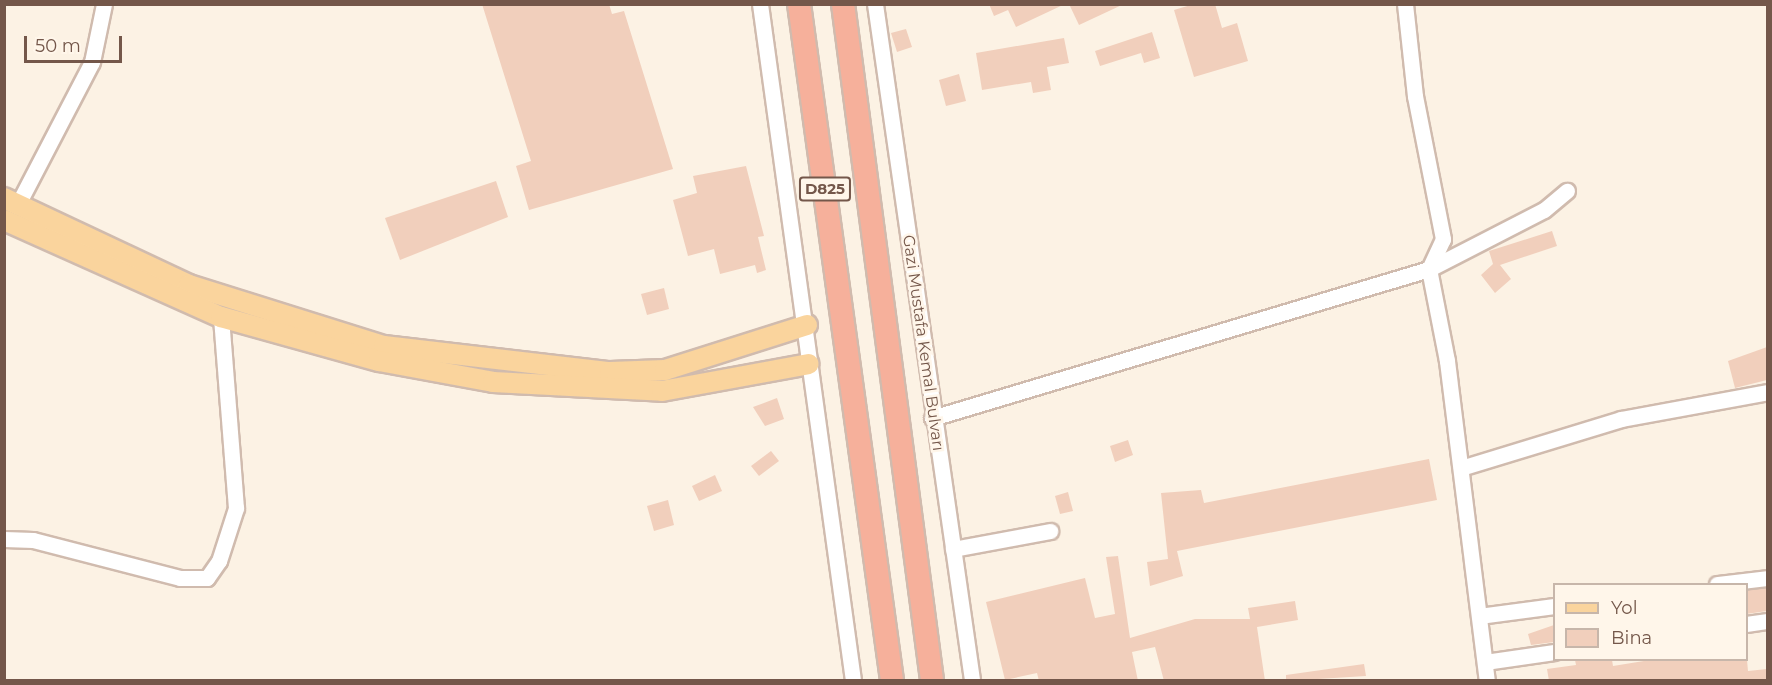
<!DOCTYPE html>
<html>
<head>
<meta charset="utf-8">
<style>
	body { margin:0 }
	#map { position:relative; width:1772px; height:685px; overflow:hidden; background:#fcf2e4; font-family:Montserrat,sans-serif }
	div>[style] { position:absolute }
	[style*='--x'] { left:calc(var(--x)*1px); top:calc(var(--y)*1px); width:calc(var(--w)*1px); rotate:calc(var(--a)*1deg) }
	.building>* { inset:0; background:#f1cfbc }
	.roads { filter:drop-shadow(2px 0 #d0bbae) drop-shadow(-2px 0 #d0bbae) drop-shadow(0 2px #d0bbae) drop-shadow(0 -2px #d0bbae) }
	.minor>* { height:15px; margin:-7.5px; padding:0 7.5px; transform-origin:7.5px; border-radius:7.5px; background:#fff }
	.major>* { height:20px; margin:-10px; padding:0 10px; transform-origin:10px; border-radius:10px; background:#fad49d }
	.highway>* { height:22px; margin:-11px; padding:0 11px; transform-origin:11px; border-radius:11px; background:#f6b09b }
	span { translate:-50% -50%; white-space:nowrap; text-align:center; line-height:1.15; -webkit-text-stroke:5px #fff6ea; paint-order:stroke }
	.shield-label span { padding:2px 4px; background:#fff6ea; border:2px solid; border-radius:4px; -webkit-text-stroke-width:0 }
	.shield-label { font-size:15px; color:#74574a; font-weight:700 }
	.street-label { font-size:16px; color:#74574a }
	.frame { position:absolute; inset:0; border:6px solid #74574a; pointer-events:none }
	.legend { position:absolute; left:1553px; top:583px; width:195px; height:78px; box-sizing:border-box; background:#fff6ea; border:2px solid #c7b6aa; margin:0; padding:8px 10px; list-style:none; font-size:18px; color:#74574a }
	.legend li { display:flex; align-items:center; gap:12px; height:30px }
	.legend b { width:30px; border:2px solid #c7b6aa }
	.scale { position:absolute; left:24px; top:36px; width:98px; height:27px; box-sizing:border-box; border:3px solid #74574a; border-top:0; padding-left:8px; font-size:18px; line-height:21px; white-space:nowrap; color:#74574a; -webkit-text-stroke:4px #fff6ea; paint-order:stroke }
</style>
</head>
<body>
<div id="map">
	<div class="building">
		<div style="clip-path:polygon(482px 4px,609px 4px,612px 14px,624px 11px,673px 169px,529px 210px,516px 166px,531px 161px)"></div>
		<div style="clip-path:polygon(989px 4px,1065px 4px,1016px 27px,1008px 10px,994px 16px)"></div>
		<div style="clip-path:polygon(1069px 4px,1124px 4px,1079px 25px)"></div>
		<div style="clip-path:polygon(1194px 4px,1215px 4px,1222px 28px,1237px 23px,1248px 61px,1194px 77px,1174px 10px)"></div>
		<div style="clip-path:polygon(906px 29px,912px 47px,897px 52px,891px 33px)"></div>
		<div style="clip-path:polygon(1152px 32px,1160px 58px,1144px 63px,1141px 53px,1100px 66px,1095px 51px)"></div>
		<div style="clip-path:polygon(1064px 38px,1069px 63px,1047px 67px,1051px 90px,1033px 93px,1031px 82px,982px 90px,976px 53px)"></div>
		<div style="clip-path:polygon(959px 74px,966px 101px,946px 106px,939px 80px)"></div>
		<div style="clip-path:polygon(746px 166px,764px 236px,758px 237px,766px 270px,757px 273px,755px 265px,720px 274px,714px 249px,688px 256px,673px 200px,697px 193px,693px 176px)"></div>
		<div style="clip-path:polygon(496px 181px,508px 217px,400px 260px,385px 218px)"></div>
		<div style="clip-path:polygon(1552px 231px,1557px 246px,1500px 265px,1511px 279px,1495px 293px,1481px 275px,1493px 264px,1489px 251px)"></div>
		<div style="clip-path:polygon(664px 288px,669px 309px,647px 315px,641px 294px)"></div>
		<div style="clip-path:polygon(1767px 347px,1767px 380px,1735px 388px,1728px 361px)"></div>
		<div style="clip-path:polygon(777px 398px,784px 419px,765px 426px,753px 407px)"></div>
		<div style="clip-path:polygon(1128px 440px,1133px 455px,1115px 462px,1110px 446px)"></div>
		<div style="clip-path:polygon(771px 451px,779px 461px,759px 476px,751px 466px)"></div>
		<div style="clip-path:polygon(1429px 459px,1437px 500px,1177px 551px,1183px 576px,1150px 586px,1147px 562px,1168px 559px,1161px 493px,1201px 490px,1204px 503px)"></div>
		<div style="clip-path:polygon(715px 475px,722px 491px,699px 501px,692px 486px)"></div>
		<div style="clip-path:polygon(1068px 492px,1073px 511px,1060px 514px,1055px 496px)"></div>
		<div style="clip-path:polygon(668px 500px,674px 525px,654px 531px,647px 506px)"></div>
		<div style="clip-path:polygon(1118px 556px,1130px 638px,1195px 619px,1250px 619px,1248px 608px,1295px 601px,1298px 620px,1257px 627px,1265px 681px,1164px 681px,1155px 647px,1132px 652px,1138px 681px,1039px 681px,1037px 673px,1005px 680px,986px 602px,1085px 578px,1095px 618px,1115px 614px,1106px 557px)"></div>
		<div style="clip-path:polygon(1767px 588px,1767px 611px,1746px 614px,1746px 590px)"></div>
		<div style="clip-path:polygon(1554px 625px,1554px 642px,1531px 645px,1528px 634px)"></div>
		<div style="clip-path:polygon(1575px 660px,1612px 660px,1613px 666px,1650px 660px,1747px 660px,1748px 671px,1767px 669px,1767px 681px,1549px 681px,1547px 669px,1576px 665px)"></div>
		<div style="clip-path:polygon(1364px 664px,1366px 676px,1286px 681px,1286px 675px)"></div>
	</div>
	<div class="roads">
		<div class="minor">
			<div style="--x:760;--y:4;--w:682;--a:82.17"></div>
			<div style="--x:875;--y:4;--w:683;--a:81.83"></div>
			<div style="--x:1405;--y:4;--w:93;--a:83.8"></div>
			<div style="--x:1415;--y:96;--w:146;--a:78.9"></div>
			<div style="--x:1443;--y:239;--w:33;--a:115"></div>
			<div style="--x:1429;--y:269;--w:94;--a:78.9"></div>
			<div style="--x:1447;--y:361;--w:321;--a:82.9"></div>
			<div style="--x:17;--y:206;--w:162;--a:-62.5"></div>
			<div style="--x:92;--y:62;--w:59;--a:-78.3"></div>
			<div style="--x:932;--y:418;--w:519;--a:-16.69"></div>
			<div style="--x:1429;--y:269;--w:129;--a:-27.2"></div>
			<div style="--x:1544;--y:210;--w:30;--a:-40"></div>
			<div style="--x:1461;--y:468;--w:167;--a:-17"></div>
			<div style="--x:1621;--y:419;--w:149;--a:-10.4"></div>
			<div style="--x:4;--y:539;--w:29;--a:2"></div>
			<div style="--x:33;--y:540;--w:152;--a:14.5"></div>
			<div style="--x:180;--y:578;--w:27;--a:0"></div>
			<div style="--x:207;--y:578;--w:21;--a:-55"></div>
			<div style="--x:219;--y:561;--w:56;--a:-72.2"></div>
			<div style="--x:236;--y:508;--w:192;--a:-94.5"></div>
			<div style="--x:953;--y:549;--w:99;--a:-10.5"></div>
			<div style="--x:1717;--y:584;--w:51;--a:-6.7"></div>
			<div style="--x:1479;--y:616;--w:76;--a:-7.6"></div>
			<div style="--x:1746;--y:624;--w:22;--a:-8"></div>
			<div style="--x:1485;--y:662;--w:70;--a:-8.2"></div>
		</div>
		<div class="major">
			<div style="--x:4;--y:198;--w:204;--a:25.2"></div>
			<div style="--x:189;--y:285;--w:204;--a:17.4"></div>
			<div style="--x:384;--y:346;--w:227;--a:6.6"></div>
			<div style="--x:610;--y:372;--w:55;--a:-2.1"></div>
			<div style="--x:665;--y:370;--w:149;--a:-17.6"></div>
			<div style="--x:4;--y:220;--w:238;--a:24.1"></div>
			<div style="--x:221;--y:317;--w:164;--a:15.6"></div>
			<div style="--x:379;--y:361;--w:116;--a:10.4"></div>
			<div style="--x:493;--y:382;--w:169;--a:3"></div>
			<div style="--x:662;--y:391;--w:149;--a:-10.4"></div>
		</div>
		<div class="highway">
			<div style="--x:799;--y:4;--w:682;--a:82.17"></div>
			<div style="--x:843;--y:4;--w:682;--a:82.5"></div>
		</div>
	</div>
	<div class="shield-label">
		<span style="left:825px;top:189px">D825</span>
	</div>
	<div class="street-label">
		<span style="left:923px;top:343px;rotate:82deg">Gazi Mustafa Kemal Bulvarı</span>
	</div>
	<div class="frame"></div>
	<ul class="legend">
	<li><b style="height:8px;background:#fad49d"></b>Yol</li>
	<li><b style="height:16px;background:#f1cfbc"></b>Bina</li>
	</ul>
	<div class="scale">50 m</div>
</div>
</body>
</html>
